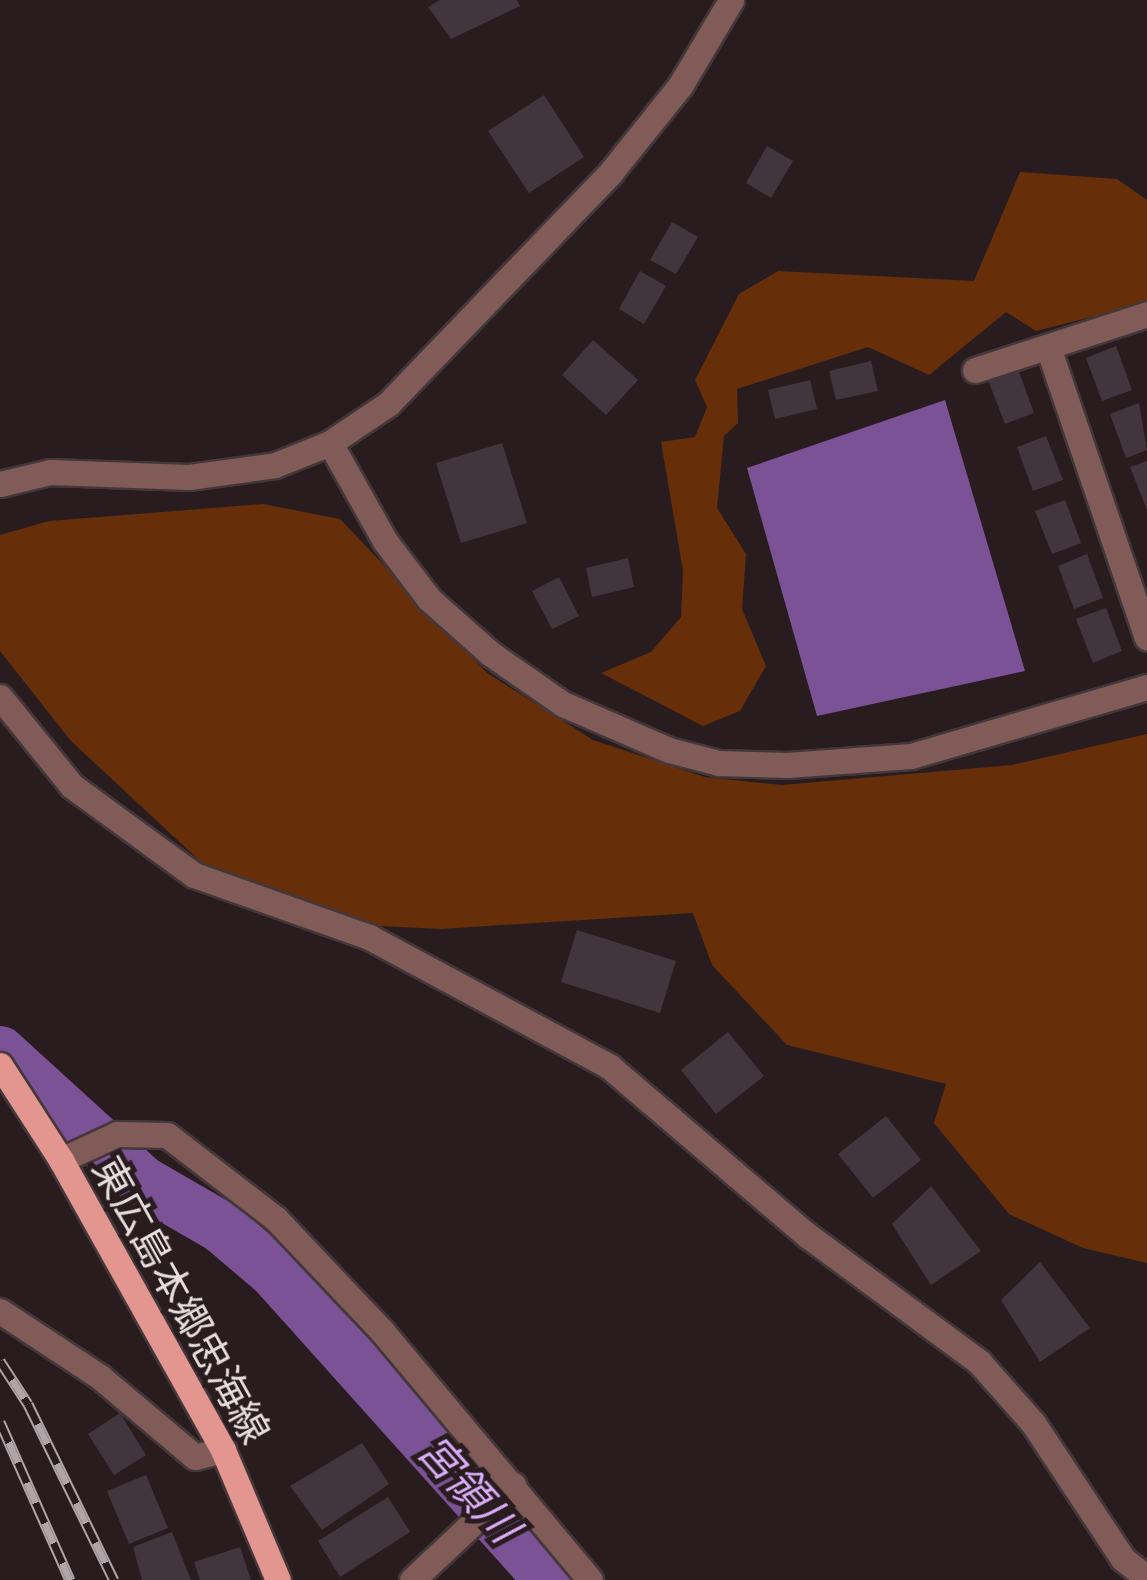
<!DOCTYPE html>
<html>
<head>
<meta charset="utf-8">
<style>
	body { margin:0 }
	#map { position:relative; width:1147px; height:1580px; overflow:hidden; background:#291c1f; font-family:Jost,"Noto Sans JP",sans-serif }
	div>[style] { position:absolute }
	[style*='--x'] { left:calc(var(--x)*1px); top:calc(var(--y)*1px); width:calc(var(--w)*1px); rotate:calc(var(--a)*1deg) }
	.green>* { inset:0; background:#662f0a }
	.water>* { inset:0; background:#7c5296 }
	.river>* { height:52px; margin:-26px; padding:0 26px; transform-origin:26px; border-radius:26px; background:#7c5296 }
	.building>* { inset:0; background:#41363e }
	.roads { filter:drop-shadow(2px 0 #44373a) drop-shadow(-2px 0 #44373a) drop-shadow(0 2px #44373a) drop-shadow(0 -2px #44373a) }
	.minor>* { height:25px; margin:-12.5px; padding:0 12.5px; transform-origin:12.5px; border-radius:12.5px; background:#815b57 }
	.tertiary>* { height:25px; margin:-12.5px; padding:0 12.5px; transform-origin:12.5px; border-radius:12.5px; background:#815b57 }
	.primary>* { height:25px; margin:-12.5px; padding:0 12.5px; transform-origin:12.5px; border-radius:12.5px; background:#e3958f }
	.rail>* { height:11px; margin-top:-5.5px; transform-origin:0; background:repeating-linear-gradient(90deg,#291c1f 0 22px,#afa5a8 0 44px); box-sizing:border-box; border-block:2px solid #afa5a8 }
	span { translate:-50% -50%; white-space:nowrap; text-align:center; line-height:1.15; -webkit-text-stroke:10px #291c1f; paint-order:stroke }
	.street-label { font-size:40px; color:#e7dee0 }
	.water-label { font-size:42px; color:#daadf9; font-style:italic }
</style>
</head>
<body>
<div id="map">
	<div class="green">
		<div style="clip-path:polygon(1020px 172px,1117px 179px,1147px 200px,1147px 303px,1036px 331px,1006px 312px,929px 375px,868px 347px,737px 389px,738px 423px,724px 436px,717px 508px,746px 554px,742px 609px,766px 666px,740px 711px,703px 726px,601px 673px,651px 652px,681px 617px,683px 571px,661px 442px,695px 437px,707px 407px,695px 380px,739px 294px,778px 271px,974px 281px)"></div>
		<div style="clip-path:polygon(263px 504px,340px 519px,487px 673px,593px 740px,705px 777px,782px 785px,1012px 765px,1147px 734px,1147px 1263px,1083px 1248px,1009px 1214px,934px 1123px,946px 1084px,787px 1045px,712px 965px,693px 913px,441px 929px,322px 923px,201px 862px,71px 741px,0 651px,0 535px,49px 521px)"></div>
	</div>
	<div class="water">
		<div style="clip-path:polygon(945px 400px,1025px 671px,817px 716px,747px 468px)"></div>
	</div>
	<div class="river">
		<div style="--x:0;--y:1052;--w:193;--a:42.3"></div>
		<div style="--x:143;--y:1182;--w:90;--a:30"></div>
		<div style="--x:221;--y:1227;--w:70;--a:40.3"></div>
		<div style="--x:274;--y:1272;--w:414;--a:48.1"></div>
	</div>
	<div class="building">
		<div style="clip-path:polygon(440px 0,517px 0,520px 6px,451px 39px,428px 7px)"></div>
		<div style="clip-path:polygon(544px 95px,584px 157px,529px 193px,488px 131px)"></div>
		<div style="clip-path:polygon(767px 146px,793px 161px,771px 198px,746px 183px)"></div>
		<div style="clip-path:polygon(672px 222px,698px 237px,676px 274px,650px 260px)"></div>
		<div style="clip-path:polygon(640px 271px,666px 286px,644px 324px,619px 309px)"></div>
		<div style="clip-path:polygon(593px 340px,638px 380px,606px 415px,562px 375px)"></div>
		<div style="clip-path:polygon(1116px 346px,1132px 390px,1102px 401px,1086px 358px)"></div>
		<div style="clip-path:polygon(871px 361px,878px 391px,836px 400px,829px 371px)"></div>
		<div style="clip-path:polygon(1018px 369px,1034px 413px,1005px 424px,988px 380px)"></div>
		<div style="clip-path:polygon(810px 380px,817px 409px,775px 419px,768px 390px)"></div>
		<div style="clip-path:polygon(1139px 403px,1147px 450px,1126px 458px,1110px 414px)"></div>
		<div style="clip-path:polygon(1046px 436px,1063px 480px,1033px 491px,1017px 447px)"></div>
		<div style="clip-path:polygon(502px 443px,527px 523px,461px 543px,436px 463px)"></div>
		<div style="clip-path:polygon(1147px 461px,1147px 510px,1130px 467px)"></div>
		<div style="clip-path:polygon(1065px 500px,1081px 543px,1052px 554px,1035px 511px)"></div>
		<div style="clip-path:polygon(1087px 554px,1103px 598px,1074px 609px,1058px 566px)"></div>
		<div style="clip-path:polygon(628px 558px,634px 587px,592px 597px,586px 568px)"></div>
		<div style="clip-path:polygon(559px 577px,579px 616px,552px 629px,532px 591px)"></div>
		<div style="clip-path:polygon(1106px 608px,1122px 651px,1093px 663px,1076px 619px)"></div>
		<div style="clip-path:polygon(577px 930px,676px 961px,660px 1013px,561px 982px)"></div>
		<div style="clip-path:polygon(728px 1032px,764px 1076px,716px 1114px,681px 1070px)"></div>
		<div style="clip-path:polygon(886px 1116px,921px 1160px,873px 1198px,838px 1154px)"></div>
		<div style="clip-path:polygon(931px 1186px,981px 1251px,931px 1285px,892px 1224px)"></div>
		<div style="clip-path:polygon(1040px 1262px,1090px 1328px,1040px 1362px,1001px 1300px)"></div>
		<div style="clip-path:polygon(120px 1413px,146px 1455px,114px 1475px,88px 1434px)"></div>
		<div style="clip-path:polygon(362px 1443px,389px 1484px,322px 1530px,290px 1486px)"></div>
		<div style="clip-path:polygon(146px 1475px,168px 1528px,129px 1544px,107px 1491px)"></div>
		<div style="clip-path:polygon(388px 1497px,410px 1532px,340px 1577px,318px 1541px)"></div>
		<div style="clip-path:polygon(172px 1532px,191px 1580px,142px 1580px,133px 1547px)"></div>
		<div style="clip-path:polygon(240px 1547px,251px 1580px,200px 1580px,194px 1562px)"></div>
	</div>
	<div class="roads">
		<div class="minor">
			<div style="--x:1048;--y:347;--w:307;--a:71.2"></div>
			<div style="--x:975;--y:370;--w:181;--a:-18"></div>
			<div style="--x:0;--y:697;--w:114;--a:51"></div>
			<div style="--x:72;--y:786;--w:151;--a:36.1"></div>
			<div style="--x:194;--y:875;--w:186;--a:19.5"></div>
			<div style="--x:369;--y:937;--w:274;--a:28.3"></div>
			<div style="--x:610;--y:1067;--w:259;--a:40.5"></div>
			<div style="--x:807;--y:1235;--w:214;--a:36.4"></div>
			<div style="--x:979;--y:1362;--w:81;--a:48.5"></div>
			<div style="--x:1033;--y:1423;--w:163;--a:56.5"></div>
			<div style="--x:1123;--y:1559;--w:31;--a:38"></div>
			<div style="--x:0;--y:1311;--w:120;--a:33.4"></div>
			<div style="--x:100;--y:1377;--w:124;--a:40.1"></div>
			<div style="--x:195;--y:1457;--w:29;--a:-14"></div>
			<div style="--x:412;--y:1580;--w:139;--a:-43.2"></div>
		</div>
		<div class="tertiary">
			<div style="--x:330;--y:443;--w:112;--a:60.7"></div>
			<div style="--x:385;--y:541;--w:73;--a:52.8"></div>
			<div style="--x:429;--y:599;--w:83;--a:41.6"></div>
			<div style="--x:491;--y:654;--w:88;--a:34.8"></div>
			<div style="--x:563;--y:704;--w:116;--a:23.5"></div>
			<div style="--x:669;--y:750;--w:52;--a:14.6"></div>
			<div style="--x:719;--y:763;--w:68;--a:1.7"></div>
			<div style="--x:787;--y:765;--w:124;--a:-4.2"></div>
			<div style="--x:911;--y:756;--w:246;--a:-16.3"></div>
			<div style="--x:0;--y:484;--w:51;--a:-13.5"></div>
			<div style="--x:50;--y:472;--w:139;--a:2.1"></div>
			<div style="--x:189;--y:477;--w:87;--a:-7.9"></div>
			<div style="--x:275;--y:465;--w:59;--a:-21.8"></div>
			<div style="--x:330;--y:443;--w:70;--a:-33.9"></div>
			<div style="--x:388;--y:404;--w:322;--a:-46.1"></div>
			<div style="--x:611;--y:172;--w:110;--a:-51.3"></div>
			<div style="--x:680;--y:86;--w:100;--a:-59.3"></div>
			<div style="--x:61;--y:1160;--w:62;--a:-24.9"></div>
			<div style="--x:117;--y:1134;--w:50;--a:1.1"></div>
			<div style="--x:167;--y:1135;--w:138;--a:37.6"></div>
			<div style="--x:276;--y:1219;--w:154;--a:46.6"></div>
			<div style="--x:382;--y:1331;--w:324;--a:50.1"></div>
		</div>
		<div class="primary">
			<div style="--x:0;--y:1065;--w:113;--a:57.3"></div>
			<div style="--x:61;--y:1160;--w:332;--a:60.8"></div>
			<div style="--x:223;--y:1450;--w:141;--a:67.1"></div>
		</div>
	</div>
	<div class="rail">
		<div style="--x:0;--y:1361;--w:51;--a:56.9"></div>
		<div style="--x:28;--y:1404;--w:196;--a:64"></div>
		<div style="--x:0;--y:1422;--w:173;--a:66.1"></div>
	</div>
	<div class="street-label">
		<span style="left:181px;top:1300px;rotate:61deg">東広島本郷忠海線</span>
	</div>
	<div class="water-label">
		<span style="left:468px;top:1489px;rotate:48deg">宮領川</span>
	</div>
</div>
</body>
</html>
